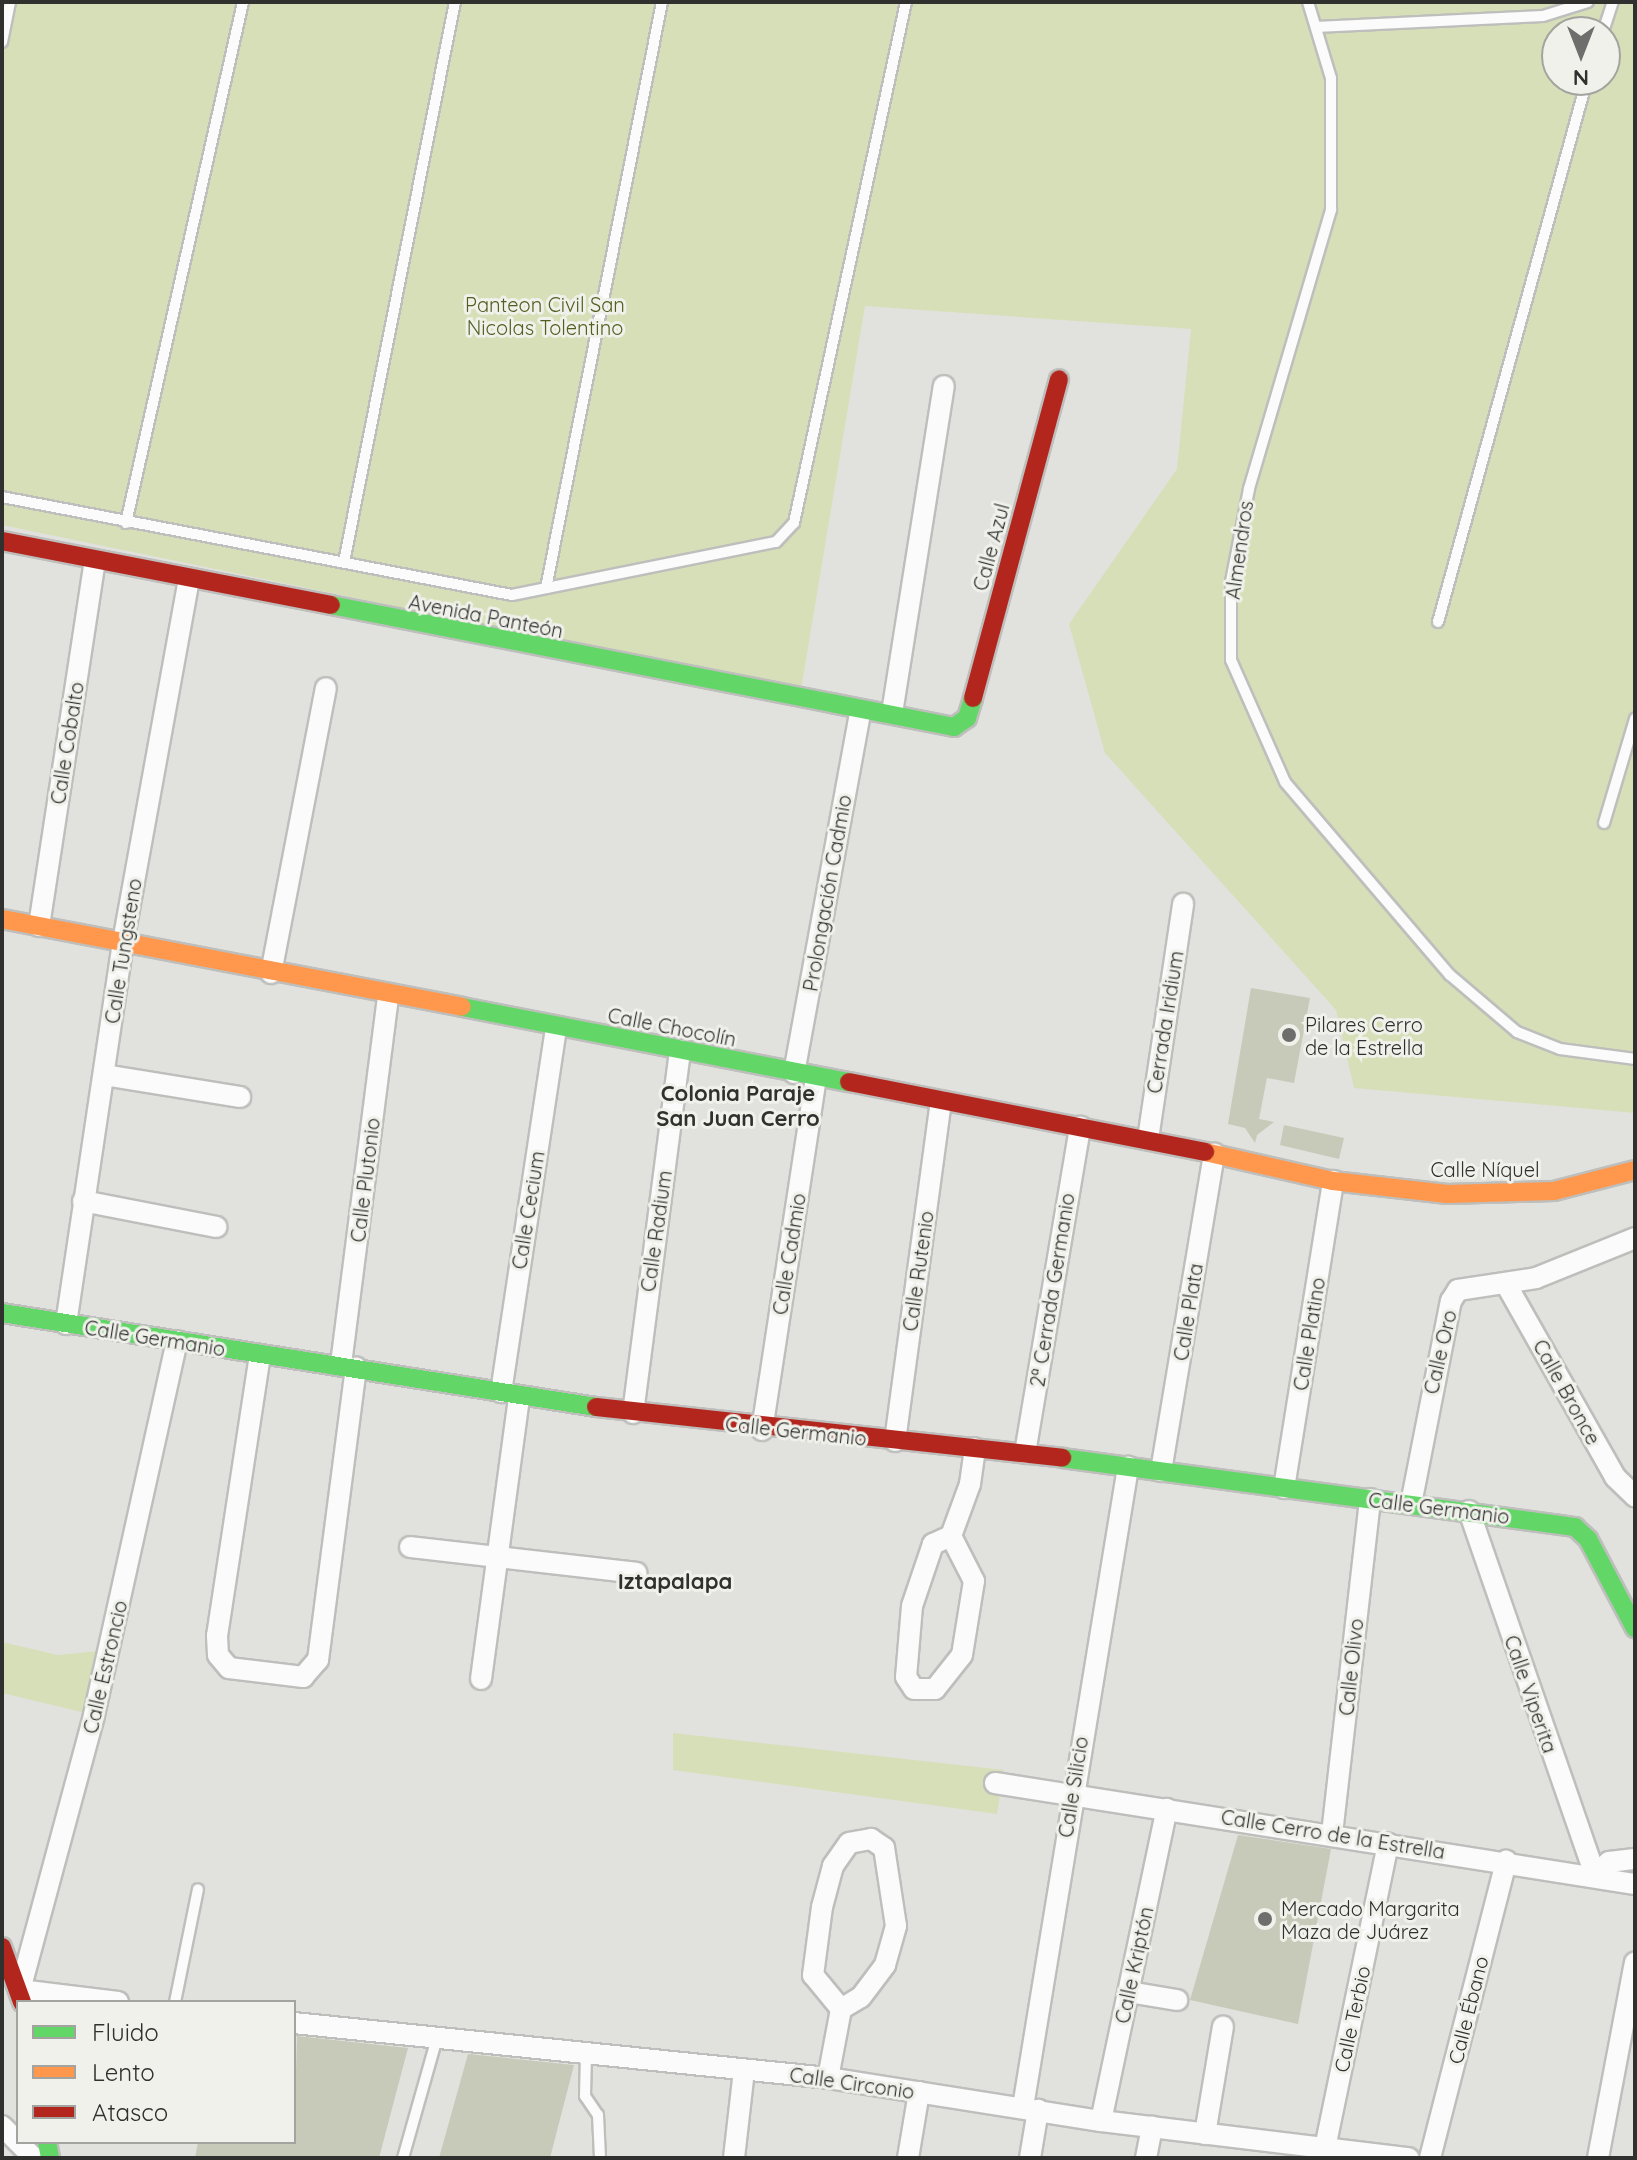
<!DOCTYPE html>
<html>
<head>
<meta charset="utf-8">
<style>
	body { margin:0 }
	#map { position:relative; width:1637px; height:2160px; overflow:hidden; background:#e1e2de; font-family:Quicksand,sans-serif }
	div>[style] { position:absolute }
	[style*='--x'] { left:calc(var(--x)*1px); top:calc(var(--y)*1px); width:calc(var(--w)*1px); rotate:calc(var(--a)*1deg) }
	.green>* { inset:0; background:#d7dfb8 }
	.building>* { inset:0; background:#c7cab8 }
	.roads { filter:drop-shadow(2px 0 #bebfbc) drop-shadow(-2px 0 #bebfbc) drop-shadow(0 2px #bebfbc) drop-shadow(0 -2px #bebfbc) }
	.lane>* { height:10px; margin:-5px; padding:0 5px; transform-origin:5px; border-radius:5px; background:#fafbfa }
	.street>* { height:20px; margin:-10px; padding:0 10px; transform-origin:10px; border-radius:10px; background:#fafbfa }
	.fast>* { height:18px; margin:-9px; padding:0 9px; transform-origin:9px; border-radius:9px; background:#63d668 }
	.slow>* { height:18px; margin:-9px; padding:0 9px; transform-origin:9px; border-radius:9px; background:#ff974d }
	.jam>* { height:18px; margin:-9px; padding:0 9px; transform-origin:9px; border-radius:9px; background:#b3261e }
	.dots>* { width:22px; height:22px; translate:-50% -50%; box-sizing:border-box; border:4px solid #eff1ea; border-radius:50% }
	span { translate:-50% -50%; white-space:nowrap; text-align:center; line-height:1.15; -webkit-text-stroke:6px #eff1ea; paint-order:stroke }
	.park-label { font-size:20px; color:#545e20 }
	.street-label { font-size:20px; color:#30302e }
	.poi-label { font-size:20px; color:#30302e }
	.left { translate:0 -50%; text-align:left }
	.neighbourhood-label { font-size:22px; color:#30302e; font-weight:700 }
	.frame { position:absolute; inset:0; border:4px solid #30302e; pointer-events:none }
	.legend { position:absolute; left:16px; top:2000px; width:280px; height:144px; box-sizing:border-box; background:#eff1ea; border:2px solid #a3a49f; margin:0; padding:10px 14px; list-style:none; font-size:24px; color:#30302e }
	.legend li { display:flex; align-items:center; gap:16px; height:40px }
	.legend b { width:40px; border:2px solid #a3a49f }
	.north { position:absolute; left:1541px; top:16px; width:80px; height:80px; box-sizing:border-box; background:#eff1ea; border:2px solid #a3a49f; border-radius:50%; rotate:180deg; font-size:22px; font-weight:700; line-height:32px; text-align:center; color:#30302e }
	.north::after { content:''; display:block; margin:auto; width:28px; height:36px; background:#6e6e6c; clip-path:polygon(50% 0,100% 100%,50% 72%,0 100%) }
</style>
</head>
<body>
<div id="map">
	<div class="green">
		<div style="clip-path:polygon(evenodd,2px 2px,1635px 2px,1635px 1113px,1354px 1088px,1336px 1010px,1105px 753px,1069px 624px,1177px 469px,1191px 329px,865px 306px,801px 690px,2px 525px,2px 2px,1557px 32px,1605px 32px,1605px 80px,1557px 80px,1557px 32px)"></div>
		<div style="clip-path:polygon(2px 1642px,58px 1655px,109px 1650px,94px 1715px,2px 1693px)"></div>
		<div style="clip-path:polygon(673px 1733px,1004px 1770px,997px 1814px,673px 1770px)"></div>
	</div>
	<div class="building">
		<div style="clip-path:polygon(1251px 988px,1310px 998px,1294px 1083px,1267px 1078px,1259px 1119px,1274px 1122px,1257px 1135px,1255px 1143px,1245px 1128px,1228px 1124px)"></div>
		<div style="clip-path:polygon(1284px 1125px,1344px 1138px,1339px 1159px,1280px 1145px)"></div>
		<div style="clip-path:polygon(1238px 1835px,1331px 1849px,1298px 2024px,1190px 2000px)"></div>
		<div style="clip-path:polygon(297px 2036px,408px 2048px,379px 2158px,195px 2158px,198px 2142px,294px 2142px)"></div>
		<div style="clip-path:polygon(468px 2054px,574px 2065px,550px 2158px,439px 2158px)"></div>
	</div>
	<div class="roads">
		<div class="lane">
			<div style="--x:1308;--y:2;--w:79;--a:73.2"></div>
			<div style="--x:1331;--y:78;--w:132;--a:90"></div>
			<div style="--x:1331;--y:210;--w:291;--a:106.4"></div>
			<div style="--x:1249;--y:489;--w:95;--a:101"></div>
			<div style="--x:1231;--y:582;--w:78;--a:90"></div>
			<div style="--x:1231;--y:660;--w:133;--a:66.1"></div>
			<div style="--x:1285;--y:782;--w:254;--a:49.5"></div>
			<div style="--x:1450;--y:975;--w:88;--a:40.4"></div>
			<div style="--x:1517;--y:1032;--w:46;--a:21.6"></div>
			<div style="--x:1560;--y:1049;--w:76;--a:7.6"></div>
			<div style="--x:1316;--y:27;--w:227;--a:-2.8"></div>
			<div style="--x:1543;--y:16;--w:47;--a:-17.3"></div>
			<div style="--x:1603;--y:32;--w:32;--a:-72"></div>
			<div style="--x:2;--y:42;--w:41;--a:-78.7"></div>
			<div style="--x:2;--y:497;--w:519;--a:10.88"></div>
			<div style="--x:512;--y:595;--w:269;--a:-11.4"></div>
			<div style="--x:776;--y:542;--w:26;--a:-47"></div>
			<div style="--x:794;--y:523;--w:533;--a:-77.87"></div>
			<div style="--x:126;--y:523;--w:534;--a:-77.34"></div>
			<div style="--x:344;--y:562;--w:571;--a:-78.79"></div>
			<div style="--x:546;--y:588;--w:597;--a:-78.8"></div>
			<div style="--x:1438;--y:622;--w:562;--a:-74.63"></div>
			<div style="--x:1604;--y:823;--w:109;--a:-73.4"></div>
			<div style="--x:175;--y:2002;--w:115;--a:-78.5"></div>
			<div style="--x:586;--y:2055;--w:41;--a:91.4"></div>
			<div style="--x:585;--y:2096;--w:23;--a:56"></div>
			<div style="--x:598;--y:2115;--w:43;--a:87.3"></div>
			<div style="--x:403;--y:2158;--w:122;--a:-74.2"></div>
		</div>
		<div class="street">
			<div style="--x:892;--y:713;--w:331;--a:-81"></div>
			<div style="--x:39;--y:926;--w:369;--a:-81.3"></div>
			<div style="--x:271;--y:973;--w:290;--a:-79.1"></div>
			<div style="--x:794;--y:1073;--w:367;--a:-79.6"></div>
			<div style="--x:104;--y:1075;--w:138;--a:9.2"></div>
			<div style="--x:1148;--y:1139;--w:238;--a:-81.5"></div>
			<div style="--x:83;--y:1201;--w:136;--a:11"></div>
			<div style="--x:1506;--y:1284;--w:222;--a:60.5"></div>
			<div style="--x:1615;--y:1477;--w:28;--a:44"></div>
			<div style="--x:66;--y:1324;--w:386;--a:-81.5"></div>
			<div style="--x:123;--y:942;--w:368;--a:-79.7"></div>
			<div style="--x:260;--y:1355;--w:284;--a:98.7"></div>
			<div style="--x:217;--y:1636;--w:19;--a:87"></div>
			<div style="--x:218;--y:1655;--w:17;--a:50"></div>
			<div style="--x:229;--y:1668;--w:75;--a:6.9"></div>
			<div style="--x:303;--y:1677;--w:23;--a:-49"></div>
			<div style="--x:318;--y:1660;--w:295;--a:-82.6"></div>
			<div style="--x:341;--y:1364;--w:371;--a:-82.7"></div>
			<div style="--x:501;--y:1392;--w:368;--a:-81.4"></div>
			<div style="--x:633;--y:1413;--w:366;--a:-82.6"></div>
			<div style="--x:762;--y:1430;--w:356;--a:-81.3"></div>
			<div style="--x:895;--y:1441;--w:343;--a:-82.3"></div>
			<div style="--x:1025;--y:1453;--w:331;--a:-80.4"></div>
			<div style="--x:1161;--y:1471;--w:322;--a:-80.5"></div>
			<div style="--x:1284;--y:1488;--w:311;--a:-80.9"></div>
			<div style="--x:1411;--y:1504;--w:207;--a:-78.9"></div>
			<div style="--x:1451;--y:1301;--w:13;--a:-58"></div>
			<div style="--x:1458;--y:1290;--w:79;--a:-8.7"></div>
			<div style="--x:1536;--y:1278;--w:107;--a:-22"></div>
			<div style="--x:1469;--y:1511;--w:385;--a:70.9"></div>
			<div style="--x:951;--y:1536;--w:20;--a:156"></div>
			<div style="--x:933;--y:1544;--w:65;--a:108.7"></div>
			<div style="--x:912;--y:1606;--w:71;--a:94.8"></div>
			<div style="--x:906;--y:1677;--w:14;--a:56"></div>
			<div style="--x:914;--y:1689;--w:21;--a:0"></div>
			<div style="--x:935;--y:1689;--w:43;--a:-51.5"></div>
			<div style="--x:962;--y:1655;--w:75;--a:-80.8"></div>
			<div style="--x:974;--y:1581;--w:51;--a:-117.1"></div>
			<div style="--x:951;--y:1536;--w:55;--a:-69.9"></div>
			<div style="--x:970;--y:1484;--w:36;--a:-82"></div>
			<div style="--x:410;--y:1547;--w:228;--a:6.5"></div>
			<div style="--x:481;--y:1679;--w:285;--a:-82.3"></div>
			<div style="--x:995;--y:1783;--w:648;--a:8.97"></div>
			<div style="--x:1332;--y:1834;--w:337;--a:-83.5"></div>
			<div style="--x:1595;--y:1875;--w:19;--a:-43"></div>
			<div style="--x:1609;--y:1862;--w:26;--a:-7"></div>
			<div style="--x:1129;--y:1992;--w:49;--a:9.5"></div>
			<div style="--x:118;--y:2002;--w:99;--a:-173"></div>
			<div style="--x:20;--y:1990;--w:285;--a:-74.9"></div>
			<div style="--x:94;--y:1715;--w:383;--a:-77.5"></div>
			<div style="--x:294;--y:2023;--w:537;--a:5.88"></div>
			<div style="--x:828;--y:2078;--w:276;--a:9"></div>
			<div style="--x:1101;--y:2121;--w:310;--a:6.9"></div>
			<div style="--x:828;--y:2078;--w:70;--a:-79.3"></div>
			<div style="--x:841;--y:2009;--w:23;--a:-31"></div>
			<div style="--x:861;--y:1997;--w:40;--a:-53"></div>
			<div style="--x:885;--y:1965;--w:41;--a:-74.2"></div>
			<div style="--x:896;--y:1926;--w:79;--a:-98.7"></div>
			<div style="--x:884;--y:1848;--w:16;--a:-145"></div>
			<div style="--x:871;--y:1839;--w:22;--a:170"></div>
			<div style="--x:849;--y:1843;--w:28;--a:125"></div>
			<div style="--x:833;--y:1866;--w:42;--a:105"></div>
			<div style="--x:822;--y:1907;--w:69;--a:97.5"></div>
			<div style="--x:813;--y:1975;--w:44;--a:50.5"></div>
			<div style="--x:1023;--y:2107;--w:649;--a:-80.68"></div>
			<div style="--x:1101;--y:2121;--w:319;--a:-78.1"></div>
			<div style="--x:2;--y:2126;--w:45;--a:45"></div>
			<div style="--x:1205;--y:2134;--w:109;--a:-80.5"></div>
			<div style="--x:1325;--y:2148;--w:311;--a:-78.3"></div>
			<div style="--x:734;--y:2158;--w:89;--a:-83.5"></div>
			<div style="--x:908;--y:2158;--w:67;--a:-80.5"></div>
			<div style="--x:1030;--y:2158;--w:49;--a:-80.5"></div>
			<div style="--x:1146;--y:2158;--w:32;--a:-79"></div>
			<div style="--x:1430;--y:2158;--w:307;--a:-75.6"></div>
			<div style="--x:1598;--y:2158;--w:199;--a:-79.3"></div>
		</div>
		<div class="fast">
			<div style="--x:331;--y:605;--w:635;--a:11.08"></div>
			<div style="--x:954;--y:727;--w:16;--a:-35"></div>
			<div style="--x:967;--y:718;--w:21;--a:-73"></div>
			<div style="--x:462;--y:1007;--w:394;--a:11"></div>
			<div style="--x:2;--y:1313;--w:601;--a:8.99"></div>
			<div style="--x:1062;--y:1458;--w:518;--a:7.66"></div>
			<div style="--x:1575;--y:1527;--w:18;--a:43"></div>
			<div style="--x:1588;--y:1539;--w:101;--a:62.2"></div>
			<div style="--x:47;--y:2142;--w:16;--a:79"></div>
		</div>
		<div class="slow">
			<div style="--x:2;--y:919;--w:468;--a:10.8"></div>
			<div style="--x:1205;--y:1152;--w:131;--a:12.8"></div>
			<div style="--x:1333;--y:1181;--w:115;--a:6.5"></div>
			<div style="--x:1447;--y:1194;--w:107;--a:-1.6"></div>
			<div style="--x:1554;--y:1191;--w:84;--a:-14.5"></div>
		</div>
		<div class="jam">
			<div style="--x:2;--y:541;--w:335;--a:11"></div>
			<div style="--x:973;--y:698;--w:330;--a:-74.9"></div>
			<div style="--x:849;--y:1082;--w:363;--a:11.1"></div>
			<div style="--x:596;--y:1407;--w:469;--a:6.2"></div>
			<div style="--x:2;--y:1947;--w:59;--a:70"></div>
		</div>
	</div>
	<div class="dots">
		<div style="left:1289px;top:1035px;background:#6e6e6c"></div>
		<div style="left:1265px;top:1919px;background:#6e6e6c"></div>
	</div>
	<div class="park-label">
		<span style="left:545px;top:316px">Panteon Civil San<br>Nicolas Tolentino</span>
	</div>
	<div class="street-label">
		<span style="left:991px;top:547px;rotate:-75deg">Calle Azul</span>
		<span style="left:1239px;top:550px;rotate:-82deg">Almendros</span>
		<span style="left:486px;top:616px;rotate:11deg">Avenida Panteón</span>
		<span style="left:67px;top:743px;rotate:-81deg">Calle Cobalto</span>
		<span style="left:827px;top:893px;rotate:-80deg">Prolongación Cadmio</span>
		<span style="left:123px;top:951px;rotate:-81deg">Calle Tungsteno</span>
		<span style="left:1165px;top:1022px;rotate:-81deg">Cerrada Iridium</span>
		<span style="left:672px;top:1027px;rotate:11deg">Calle Chocolín</span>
		<span style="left:1485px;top:1169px">Calle Níquel</span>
		<span style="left:365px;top:1180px;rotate:-83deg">Calle Plutonio</span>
		<span style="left:528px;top:1210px;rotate:-81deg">Calle Cecium</span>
		<span style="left:656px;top:1231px;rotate:-82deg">Calle Radium</span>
		<span style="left:789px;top:1254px;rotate:-81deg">Calle Cadmio</span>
		<span style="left:918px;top:1271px;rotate:-82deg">Calle Rutenio</span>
		<span style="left:1052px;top:1290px;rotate:-81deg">2ª Cerrada Germanio</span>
		<span style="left:1188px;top:1312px;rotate:-81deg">Calle Plata</span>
		<span style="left:1309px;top:1334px;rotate:-81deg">Calle Platino</span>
		<span style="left:155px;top:1338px;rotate:9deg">Calle Germanio</span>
		<span style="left:1440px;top:1352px;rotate:-77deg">Calle Oro</span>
		<span style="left:1567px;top:1392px;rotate:61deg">Calle Bronce</span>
		<span style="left:796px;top:1431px;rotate:6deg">Calle Germanio</span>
		<span style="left:1439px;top:1508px;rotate:7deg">Calle Germanio</span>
		<span style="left:105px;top:1667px;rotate:-77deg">Calle Estroncio</span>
		<span style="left:1351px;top:1667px;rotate:-84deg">Calle Olivo</span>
		<span style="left:1531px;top:1694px;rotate:71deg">Calle Viperita</span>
		<span style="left:1073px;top:1787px;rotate:-81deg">Calle Silicio</span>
		<span style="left:1333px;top:1834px;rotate:9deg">Calle Cerro de la Estrella</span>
		<span style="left:1134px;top:1965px;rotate:-78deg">Calle Kriptón</span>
		<span style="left:1468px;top:2010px;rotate:-76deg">Calle Ébano</span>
		<span style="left:1352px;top:2019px;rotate:-78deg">Calle Terbio</span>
		<span style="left:852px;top:2083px;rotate:8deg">Calle Circonio</span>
	</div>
	<div class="poi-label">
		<span class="left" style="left:1305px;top:1036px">Pilares Cerro<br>de la Estrella</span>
		<span class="left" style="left:1281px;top:1920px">Mercado Margarita<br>Maza de Juárez</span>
	</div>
	<div class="neighbourhood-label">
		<span style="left:738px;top:1106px">Colonia Paraje<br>San Juan Cerro</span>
		<span style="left:675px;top:1582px">Iztapalapa</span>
	</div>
	<div class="frame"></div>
	<ul class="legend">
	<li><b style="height:10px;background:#63d668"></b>Fluido</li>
	<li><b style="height:10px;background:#ff974d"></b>Lento</li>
	<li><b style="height:10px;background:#b3261e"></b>Atasco</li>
	</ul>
	<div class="north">N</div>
</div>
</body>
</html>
